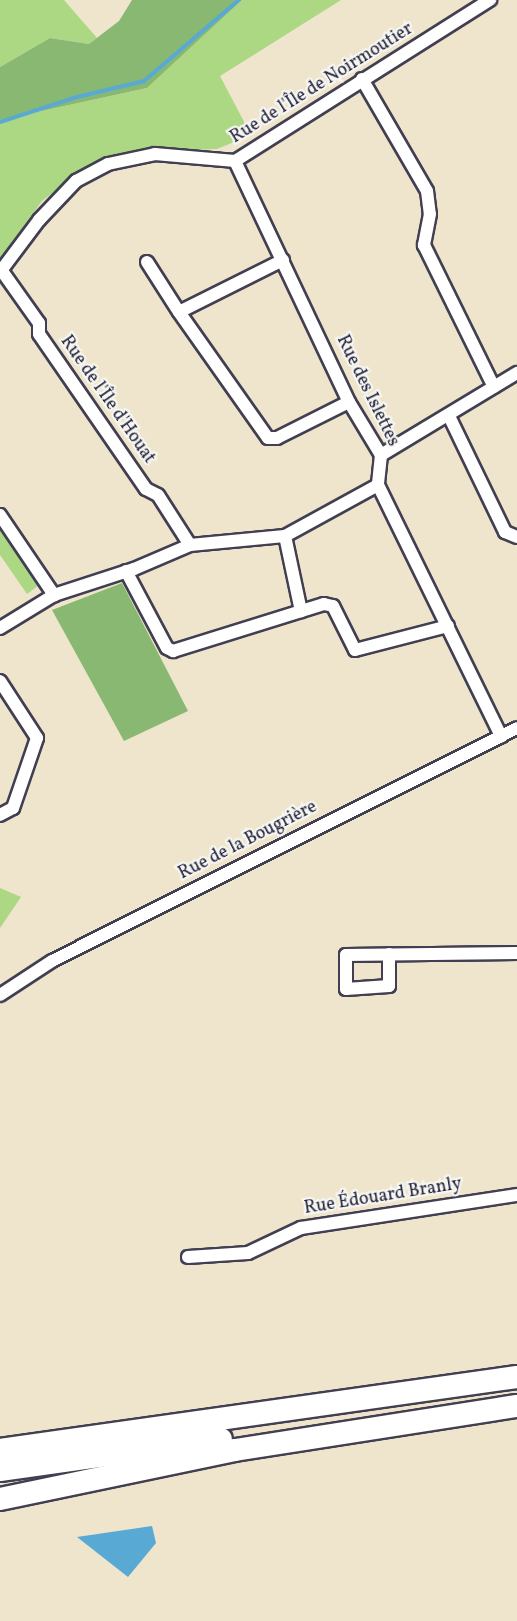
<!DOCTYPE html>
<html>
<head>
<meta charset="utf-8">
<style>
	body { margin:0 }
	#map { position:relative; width:517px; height:1621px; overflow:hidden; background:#efe5cc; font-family:Vollkorn,serif }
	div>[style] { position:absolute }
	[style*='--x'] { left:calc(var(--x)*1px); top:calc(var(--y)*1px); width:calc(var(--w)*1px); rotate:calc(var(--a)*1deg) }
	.green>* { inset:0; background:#acd884 }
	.forest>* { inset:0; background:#89b872 }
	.water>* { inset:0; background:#58a9d3 }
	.stream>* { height:4px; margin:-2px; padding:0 2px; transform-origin:2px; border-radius:2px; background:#58a9d3 }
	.roads { filter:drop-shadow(2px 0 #413f51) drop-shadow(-2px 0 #413f51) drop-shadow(0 2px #413f51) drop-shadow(0 -2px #413f51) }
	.minor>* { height:12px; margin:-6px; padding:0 6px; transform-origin:6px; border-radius:6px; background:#fff }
	.motorway>* { height:22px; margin:-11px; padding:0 11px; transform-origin:11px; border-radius:11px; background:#fff }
	span { translate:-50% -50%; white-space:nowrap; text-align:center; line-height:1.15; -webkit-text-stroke:4.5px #f6f6f2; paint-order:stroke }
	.street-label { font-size:18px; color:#22223b }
</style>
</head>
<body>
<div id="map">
	<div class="green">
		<div style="clip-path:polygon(0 0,64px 0,97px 38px,89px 44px,50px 38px,0 67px)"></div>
		<div style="clip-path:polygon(242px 0,341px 0,220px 76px,251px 135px,217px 149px,125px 152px,80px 172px,42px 201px,0 258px,0 120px,147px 88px)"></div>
		<div style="clip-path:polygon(0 529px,39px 585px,27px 594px,0 555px)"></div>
		<div style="clip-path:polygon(0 888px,21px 897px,0 928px)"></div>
	</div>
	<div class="forest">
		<div style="clip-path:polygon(132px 0,242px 0,147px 88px,0 120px,0 67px,50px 38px,89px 44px,119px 21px)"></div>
		<div style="clip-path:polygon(122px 583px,188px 711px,124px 741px,52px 610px)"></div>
	</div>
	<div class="water">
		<div style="clip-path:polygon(152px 1526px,156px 1543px,128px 1577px,77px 1537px)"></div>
	</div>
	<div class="stream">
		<div style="--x:0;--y:122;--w:81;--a:-18"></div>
		<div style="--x:77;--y:97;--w:69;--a:-13.4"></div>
		<div style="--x:144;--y:81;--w:125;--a:-40.5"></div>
	</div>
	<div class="roads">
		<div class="minor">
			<div style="--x:362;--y:79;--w:129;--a:59.9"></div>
			<div style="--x:427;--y:191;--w:23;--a:83"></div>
			<div style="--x:430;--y:214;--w:32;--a:101"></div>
			<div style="--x:424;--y:245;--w:158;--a:63.8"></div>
			<div style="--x:235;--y:161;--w:267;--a:64.7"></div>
			<div style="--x:349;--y:402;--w:62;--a:58.9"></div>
			<div style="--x:381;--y:455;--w:30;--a:96"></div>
			<div style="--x:378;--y:485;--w:280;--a:63.9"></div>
			<div style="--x:235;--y:161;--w:302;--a:-32.3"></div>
			<div style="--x:283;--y:260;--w:116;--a:153.4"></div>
			<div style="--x:179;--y:312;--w:154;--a:54.8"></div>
			<div style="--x:268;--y:438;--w:9;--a:0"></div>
			<div style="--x:277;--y:438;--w:80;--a:-26.6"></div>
			<div style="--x:147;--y:262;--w:59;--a:57.4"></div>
			<div style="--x:2;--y:271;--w:64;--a:54.6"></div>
			<div style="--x:39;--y:323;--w:11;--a:90"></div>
			<div style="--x:39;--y:334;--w:188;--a:55.4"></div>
			<div style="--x:146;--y:489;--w:13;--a:27"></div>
			<div style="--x:158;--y:495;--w:59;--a:57.4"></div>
			<div style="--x:0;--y:272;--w:65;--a:-53.1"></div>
			<div style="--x:39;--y:220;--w:54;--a:-46.5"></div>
			<div style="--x:76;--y:181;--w:36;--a:-28"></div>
			<div style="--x:108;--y:164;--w:48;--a:-12"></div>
			<div style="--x:155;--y:154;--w:80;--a:5"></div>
			<div style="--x:449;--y:416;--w:129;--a:64.2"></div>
			<div style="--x:505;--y:532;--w:13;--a:23"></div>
			<div style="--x:381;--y:455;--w:159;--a:-31.1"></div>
			<div style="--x:0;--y:515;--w:97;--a:56"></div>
			<div style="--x:285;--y:536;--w:77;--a:78"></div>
			<div style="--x:126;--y:571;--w:87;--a:62"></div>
			<div style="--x:167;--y:648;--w:7;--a:27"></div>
			<div style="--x:173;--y:651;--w:158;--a:-17.3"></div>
			<div style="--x:324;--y:604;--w:9;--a:13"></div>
			<div style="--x:333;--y:606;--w:49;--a:63.4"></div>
			<div style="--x:355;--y:650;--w:96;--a:-14.5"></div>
			<div style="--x:0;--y:628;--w:63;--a:-31.4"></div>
			<div style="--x:54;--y:595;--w:84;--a:-18"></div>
			<div style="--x:134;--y:569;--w:61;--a:-23.2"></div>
			<div style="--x:190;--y:545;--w:95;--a:-5.4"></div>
			<div style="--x:285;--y:536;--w:106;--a:-28.7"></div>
			<div style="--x:0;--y:681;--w:68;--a:57"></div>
			<div style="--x:37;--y:738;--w:74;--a:108.9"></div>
			<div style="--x:13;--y:808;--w:15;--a:152"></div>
			<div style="--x:389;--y:954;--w:32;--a:90"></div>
			<div style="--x:389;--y:986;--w:43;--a:176"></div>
			<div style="--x:346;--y:989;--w:34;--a:-90"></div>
			<div style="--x:346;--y:955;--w:171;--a:-0.7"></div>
			<div style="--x:0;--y:995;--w:62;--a:-33.2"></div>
			<div style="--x:52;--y:961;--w:520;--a:-26.61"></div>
			<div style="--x:188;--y:1257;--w:60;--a:-3.8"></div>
			<div style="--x:248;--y:1253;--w:59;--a:-25.3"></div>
			<div style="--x:301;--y:1228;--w:219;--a:-8.7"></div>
		</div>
		<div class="motorway">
			<div style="--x:0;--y:1450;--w:522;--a:-8.04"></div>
			<div style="--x:0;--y:1470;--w:223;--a:-8"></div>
			<div style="--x:0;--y:1499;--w:240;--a:-11.8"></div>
			<div style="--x:235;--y:1450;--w:285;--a:-8.9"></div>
		</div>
	</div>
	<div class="street-label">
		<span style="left:322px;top:84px;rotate:-32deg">Rue de l'Île de Noirmoutier</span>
		<span style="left:367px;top:391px;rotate:64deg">Rue des Islettes</span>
		<span style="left:107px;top:400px;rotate:55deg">Rue de l'Île d'Houat</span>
		<span style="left:248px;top:841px;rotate:-27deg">Rue de la Bougrière</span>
		<span style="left:383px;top:1197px;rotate:-9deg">Rue Édouard Branly</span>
	</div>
</div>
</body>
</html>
